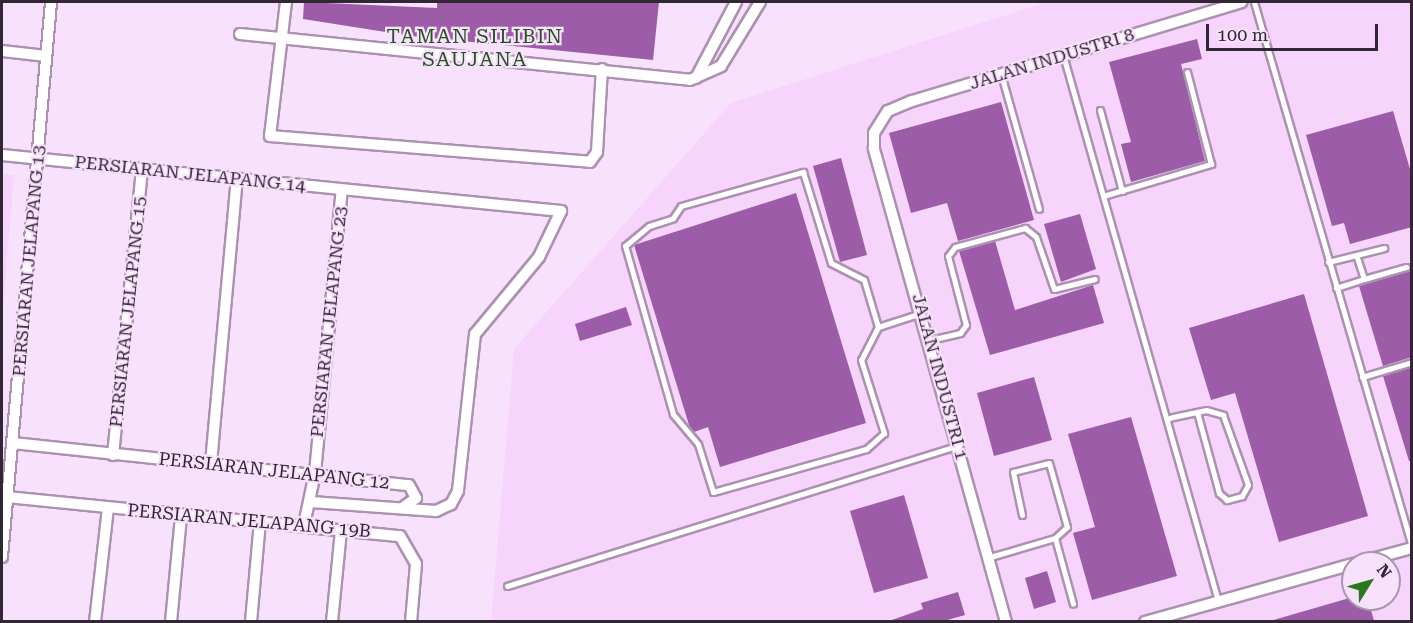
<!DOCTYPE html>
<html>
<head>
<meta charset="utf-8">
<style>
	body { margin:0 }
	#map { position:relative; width:1413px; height:623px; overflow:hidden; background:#f8e1fc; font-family:"Roboto Serif",serif }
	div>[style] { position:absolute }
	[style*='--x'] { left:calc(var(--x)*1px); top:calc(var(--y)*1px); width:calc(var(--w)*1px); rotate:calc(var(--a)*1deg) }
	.built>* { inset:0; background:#f6d4fc }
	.building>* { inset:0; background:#9c5ca7 }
	.roads { filter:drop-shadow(2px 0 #ac91b0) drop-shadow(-2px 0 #ac91b0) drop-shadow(0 2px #ac91b0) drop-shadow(0 -2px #ac91b0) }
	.lane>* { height:5px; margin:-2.5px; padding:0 2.5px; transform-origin:2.5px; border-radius:2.5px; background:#fff }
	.street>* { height:10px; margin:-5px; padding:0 5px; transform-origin:5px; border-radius:5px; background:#fff }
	span { translate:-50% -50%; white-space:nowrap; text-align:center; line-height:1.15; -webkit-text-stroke:4.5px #f8e1fc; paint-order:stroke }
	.street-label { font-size:18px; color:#312633 }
	.neighbourhood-label { font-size:20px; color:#23541d; letter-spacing:1.5px }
	.frame { position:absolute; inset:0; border:3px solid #312633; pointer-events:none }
	.north { position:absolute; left:1341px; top:551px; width:60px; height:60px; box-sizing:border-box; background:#f8e1fc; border:2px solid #a896ac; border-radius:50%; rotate:53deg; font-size:16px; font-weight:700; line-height:24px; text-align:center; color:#312633 }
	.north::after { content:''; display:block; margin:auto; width:21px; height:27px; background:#297820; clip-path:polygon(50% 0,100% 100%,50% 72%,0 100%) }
	.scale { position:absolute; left:1206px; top:24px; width:172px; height:27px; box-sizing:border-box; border:3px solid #312633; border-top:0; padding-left:8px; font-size:18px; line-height:21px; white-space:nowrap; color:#312633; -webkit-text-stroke:4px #f8e1fc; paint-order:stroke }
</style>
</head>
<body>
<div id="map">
	<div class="built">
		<div style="clip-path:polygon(evenodd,1047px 2px,1411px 2px,1411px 621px,491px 622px,514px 349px,731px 103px,1047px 2px,1353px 563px,1389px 563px,1389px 599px,1353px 599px,1353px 563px)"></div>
		<div style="clip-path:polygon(2px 174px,14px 175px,2px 323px)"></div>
	</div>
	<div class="building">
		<div style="clip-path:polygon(304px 2px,437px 8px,437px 2px,659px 2px,653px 60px,411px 36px,303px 19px)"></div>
		<div style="clip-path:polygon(1197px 39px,1202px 59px,1181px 64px,1205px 161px,1131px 182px,1121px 144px,1131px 142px,1109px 62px)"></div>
		<div style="clip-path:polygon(1001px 102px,1034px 220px,958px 241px,947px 203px,911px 213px,889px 133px)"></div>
		<div style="clip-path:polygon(1393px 111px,1412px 176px,1412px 227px,1350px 244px,1344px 223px,1332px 226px,1306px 135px)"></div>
		<div style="clip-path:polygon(841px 158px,867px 255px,840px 262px,813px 166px)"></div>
		<div style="clip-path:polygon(796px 193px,866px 423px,720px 467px,708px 427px,694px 432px,689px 425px,634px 245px)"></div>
		<div style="clip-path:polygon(1080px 214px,1096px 269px,1061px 282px,1044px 224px)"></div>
		<div style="clip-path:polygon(995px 241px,1015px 310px,1093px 285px,1104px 323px,990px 355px,959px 251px)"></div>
		<div style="clip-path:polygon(1412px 269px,1412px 357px,1383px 366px,1359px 286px)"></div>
		<div style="clip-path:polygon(1304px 294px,1368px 516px,1279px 542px,1235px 393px,1211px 400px,1189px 328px)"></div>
		<div style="clip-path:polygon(626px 307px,632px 325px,580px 341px,575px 324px)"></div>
		<div style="clip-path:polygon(1412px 367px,1412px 461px,1409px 461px,1383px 376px)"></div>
		<div style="clip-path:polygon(1034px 377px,1052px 440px,994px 456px,977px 393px)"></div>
		<div style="clip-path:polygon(1131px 417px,1177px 576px,1092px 600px,1073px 533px,1095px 527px,1068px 434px)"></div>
		<div style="clip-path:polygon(904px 495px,928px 578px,874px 593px,850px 511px)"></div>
		<div style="clip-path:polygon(1047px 571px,1056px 602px,1034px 609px,1025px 578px)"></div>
		<div style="clip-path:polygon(958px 592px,965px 615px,944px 621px,889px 621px,923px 609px,921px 603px)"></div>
		<div style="clip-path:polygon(1353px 597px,1368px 599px,1374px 621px,1270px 621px)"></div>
	</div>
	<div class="roads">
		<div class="lane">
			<div style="--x:1254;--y:2;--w:567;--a:73.83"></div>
			<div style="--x:1063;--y:55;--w:568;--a:74.15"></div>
			<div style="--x:1001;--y:74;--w:140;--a:74.3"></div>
			<div style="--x:1100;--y:110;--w:84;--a:74.8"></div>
			<div style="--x:803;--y:172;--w:95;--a:72.9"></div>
			<div style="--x:831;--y:263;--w:37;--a:27"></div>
			<div style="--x:864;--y:280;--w:49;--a:73.4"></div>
			<div style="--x:878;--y:327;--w:37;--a:117"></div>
			<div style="--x:861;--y:360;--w:77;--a:72.5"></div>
			<div style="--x:884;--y:433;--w:24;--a:138"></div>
			<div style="--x:866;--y:449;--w:159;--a:164.3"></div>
			<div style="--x:713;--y:492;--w:50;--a:-107.4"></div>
			<div style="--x:698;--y:444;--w:39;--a:-130"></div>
			<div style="--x:673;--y:414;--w:175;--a:-105.9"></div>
			<div style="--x:625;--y:246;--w:31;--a:-40"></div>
			<div style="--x:649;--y:226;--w:25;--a:-18"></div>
			<div style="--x:673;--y:218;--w:14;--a:-56"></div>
			<div style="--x:681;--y:206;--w:127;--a:-15.6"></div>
			<div style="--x:1103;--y:196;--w:113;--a:-16.5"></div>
			<div style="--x:1211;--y:164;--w:95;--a:-104.6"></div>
			<div style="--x:1328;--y:262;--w:58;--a:-14"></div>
			<div style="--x:1364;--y:279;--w:44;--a:-15.9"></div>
			<div style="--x:1336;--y:288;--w:29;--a:-18"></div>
			<div style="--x:1364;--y:279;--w:25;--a:-108"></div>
			<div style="--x:878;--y:327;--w:45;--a:-18"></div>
			<div style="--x:930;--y:340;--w:31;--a:-13"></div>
			<div style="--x:960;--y:333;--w:10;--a:-53"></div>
			<div style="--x:966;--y:325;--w:71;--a:-104.6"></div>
			<div style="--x:948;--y:256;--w:11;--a:-52"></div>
			<div style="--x:955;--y:247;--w:73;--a:-15.2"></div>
			<div style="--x:1025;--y:228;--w:14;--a:39"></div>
			<div style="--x:1036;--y:237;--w:55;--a:70.9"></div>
			<div style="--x:1054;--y:289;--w:42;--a:-13.7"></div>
			<div style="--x:1362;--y:377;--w:52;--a:-16.7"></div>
			<div style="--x:1167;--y:419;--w:6;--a:-18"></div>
			<div style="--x:1173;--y:417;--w:34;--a:-12"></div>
			<div style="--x:1206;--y:410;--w:18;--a:16"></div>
			<div style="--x:1223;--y:415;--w:74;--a:70.3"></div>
			<div style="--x:1248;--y:485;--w:13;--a:119"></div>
			<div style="--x:1242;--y:496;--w:16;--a:165"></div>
			<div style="--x:1227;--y:500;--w:11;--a:-139"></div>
			<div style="--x:1219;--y:493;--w:84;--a:-105.2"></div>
			<div style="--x:1055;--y:538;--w:68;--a:74.7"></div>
			<div style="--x:990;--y:557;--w:68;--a:-16.3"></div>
			<div style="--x:1055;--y:538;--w:16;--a:-43"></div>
			<div style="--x:1067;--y:527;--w:66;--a:-105.7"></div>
			<div style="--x:1049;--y:463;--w:37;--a:166"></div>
			<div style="--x:1013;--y:472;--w:44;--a:78.2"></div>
			<div style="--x:507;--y:586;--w:471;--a:-17.3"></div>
		</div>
		<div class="street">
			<div style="--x:286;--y:2;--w:135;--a:96.8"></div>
			<div style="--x:270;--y:136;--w:321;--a:4.6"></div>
			<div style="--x:590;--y:162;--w:12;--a:-55"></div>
			<div style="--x:597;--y:152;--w:83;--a:-86.6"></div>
			<div style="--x:240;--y:34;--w:452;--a:5.8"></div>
			<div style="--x:690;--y:80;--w:34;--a:-24"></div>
			<div style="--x:721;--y:66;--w:75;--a:-58.6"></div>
			<div style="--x:2;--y:51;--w:44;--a:6.5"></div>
			<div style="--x:696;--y:78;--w:86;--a:-62.2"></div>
			<div style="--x:2;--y:155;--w:562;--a:5.72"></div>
			<div style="--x:561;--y:211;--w:51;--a:115.6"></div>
			<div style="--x:539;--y:257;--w:100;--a:129.7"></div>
			<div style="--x:475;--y:334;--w:158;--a:96.2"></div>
			<div style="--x:458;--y:491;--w:15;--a:118"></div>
			<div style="--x:451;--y:504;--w:17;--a:155"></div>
			<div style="--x:436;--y:511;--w:125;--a:-175.9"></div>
			<div style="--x:13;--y:443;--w:398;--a:6.1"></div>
			<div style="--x:409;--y:485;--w:15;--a:62"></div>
			<div style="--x:416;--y:498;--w:17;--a:144"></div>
			<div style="--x:113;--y:455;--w:287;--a:-84.2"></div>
			<div style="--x:211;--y:463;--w:285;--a:-84.8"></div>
			<div style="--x:7;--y:497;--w:395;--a:5.7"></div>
			<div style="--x:400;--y:536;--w:32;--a:60"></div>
			<div style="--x:416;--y:564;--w:58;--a:94.9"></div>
			<div style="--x:304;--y:525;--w:53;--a:-78.1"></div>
			<div style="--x:315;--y:473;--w:284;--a:-84.6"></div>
			<div style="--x:2;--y:557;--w:557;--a:-84.95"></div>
			<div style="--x:1357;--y:563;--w:57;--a:-15.3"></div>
			<div style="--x:95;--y:622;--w:115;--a:-83.5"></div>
			<div style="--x:171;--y:622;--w:105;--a:-84.6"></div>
			<div style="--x:251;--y:622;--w:100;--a:-84.9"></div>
			<div style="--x:332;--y:622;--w:92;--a:-84.4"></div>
			<div style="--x:1006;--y:622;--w:492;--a:-105.6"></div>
			<div style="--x:874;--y:148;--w:15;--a:-90"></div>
			<div style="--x:874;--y:133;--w:26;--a:-58"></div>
			<div style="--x:888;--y:111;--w:26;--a:-23"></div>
			<div style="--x:912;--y:101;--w:344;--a:-16.7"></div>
			<div style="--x:1145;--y:622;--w:216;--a:-15.6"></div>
		</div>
	</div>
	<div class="street-label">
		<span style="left:1052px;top:59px;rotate:-17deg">JALAN INDUSTRI 8</span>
		<span style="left:190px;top:174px;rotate:6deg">PERSIARAN JELAPANG 14</span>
		<span style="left:29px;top:261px;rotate:-85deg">PERSIARAN JELAPANG 13</span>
		<span style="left:128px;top:312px;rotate:-84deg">PERSIARAN JELAPANG 15</span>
		<span style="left:329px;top:322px;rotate:-84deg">PERSIARAN JELAPANG 23</span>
		<span style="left:940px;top:377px;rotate:75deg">JALAN INDUSTRI 1</span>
		<span style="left:274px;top:471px;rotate:6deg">PERSIARAN JELAPANG 12</span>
		<span style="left:249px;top:521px;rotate:5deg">PERSIARAN JELAPANG 19B</span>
	</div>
	<div class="neighbourhood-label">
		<span style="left:475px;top:48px">TAMAN SILIBIN<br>SAUJANA</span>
	</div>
	<div class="frame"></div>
	<div class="north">N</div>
	<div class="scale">100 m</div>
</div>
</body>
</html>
